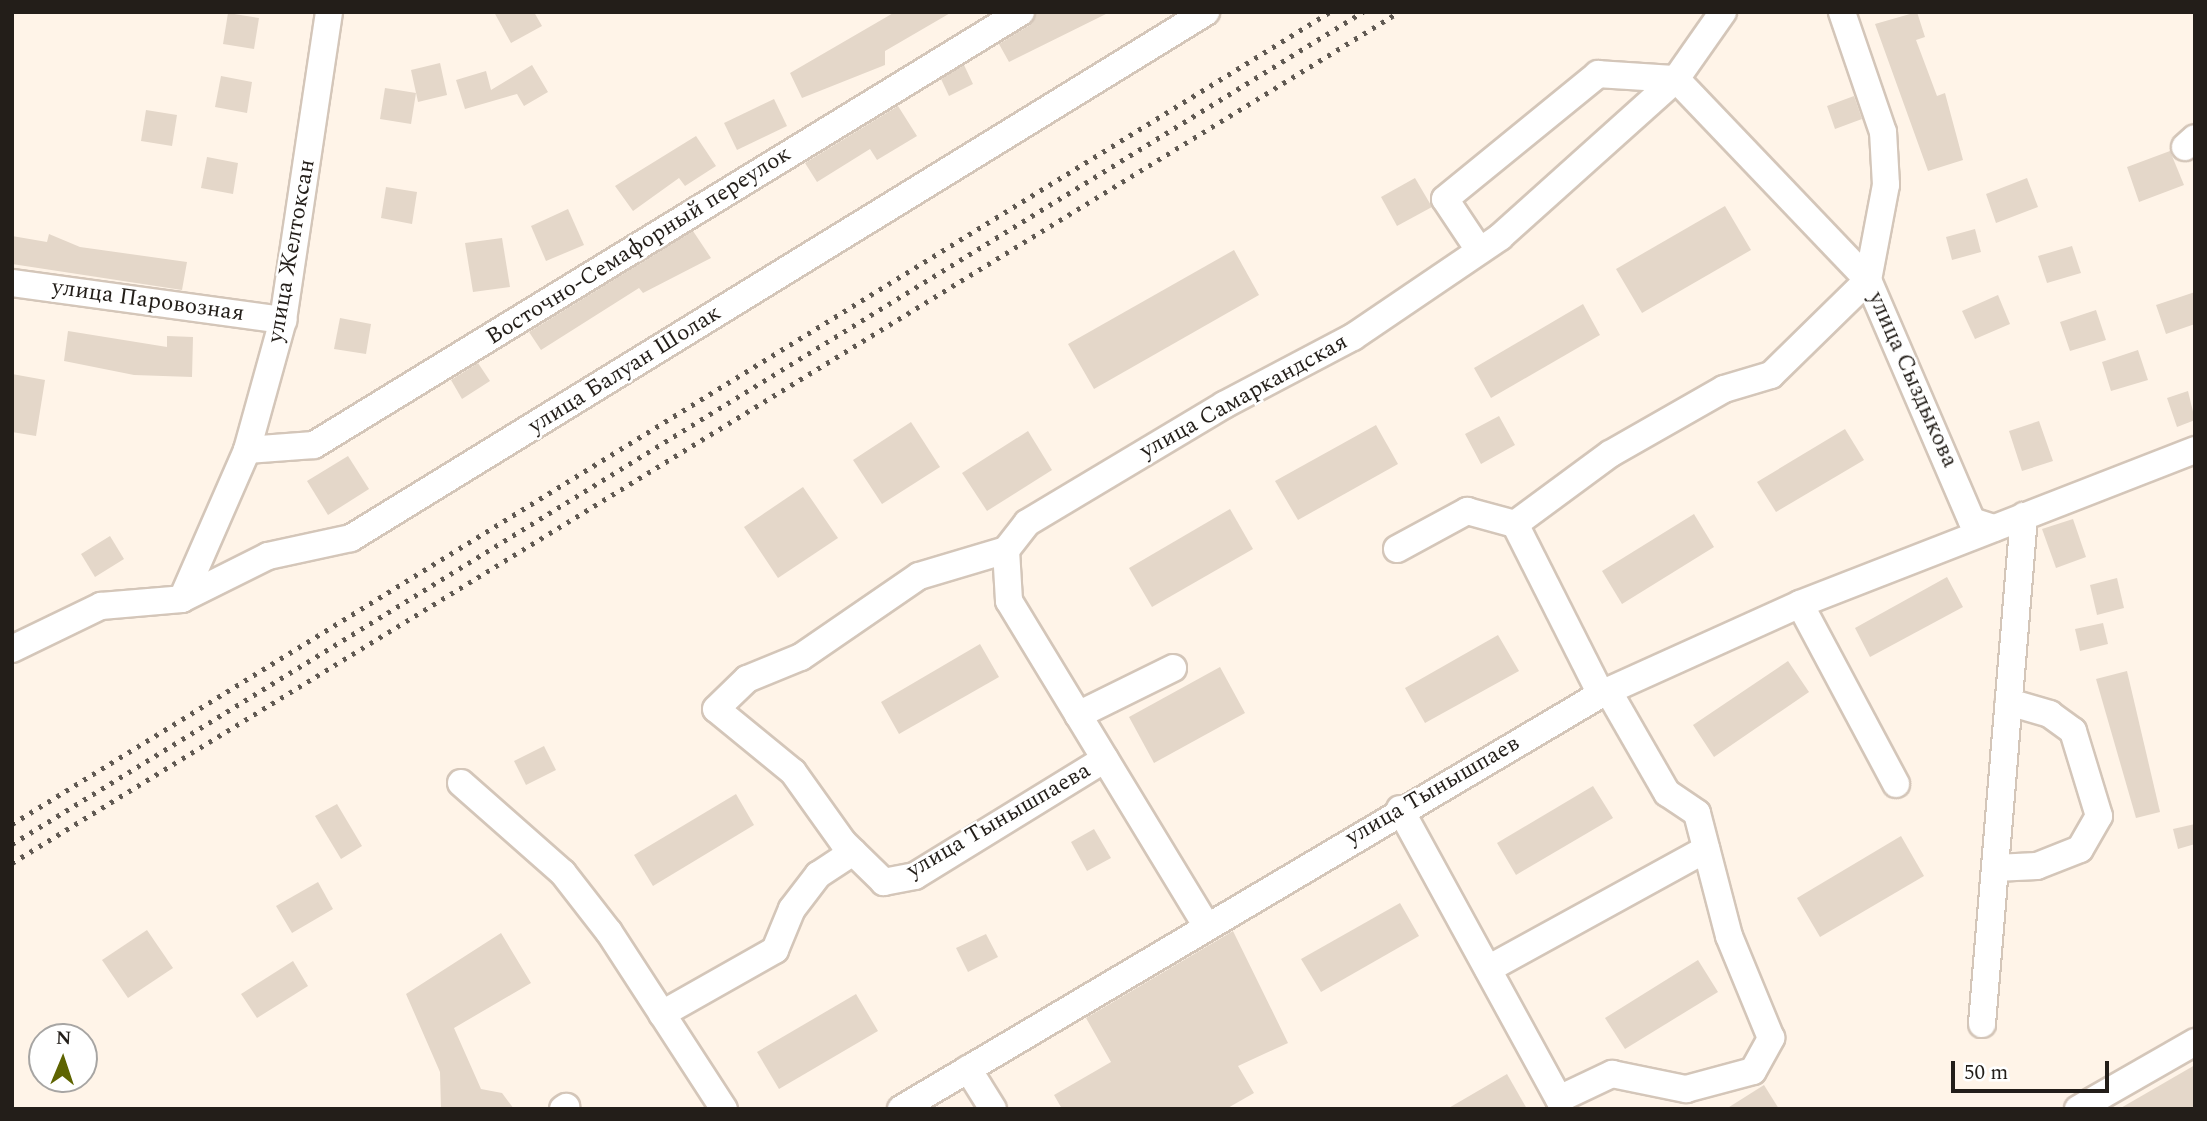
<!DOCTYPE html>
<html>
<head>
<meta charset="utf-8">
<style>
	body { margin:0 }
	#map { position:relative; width:2207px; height:1121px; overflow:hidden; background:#fff4e8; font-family:Spectral,serif }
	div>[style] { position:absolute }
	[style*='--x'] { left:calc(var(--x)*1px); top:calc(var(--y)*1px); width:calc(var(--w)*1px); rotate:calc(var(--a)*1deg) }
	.building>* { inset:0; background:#e4d7c9 }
	.roads { filter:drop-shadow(2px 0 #d4c6b9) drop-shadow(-2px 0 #d4c6b9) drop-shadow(0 2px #d4c6b9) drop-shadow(0 -2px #d4c6b9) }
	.minor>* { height:26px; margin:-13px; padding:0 13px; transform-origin:13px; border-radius:13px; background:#fff }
	.rail>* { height:5px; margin-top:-2.5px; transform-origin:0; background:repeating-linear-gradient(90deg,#605952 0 3.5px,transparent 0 10.5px) }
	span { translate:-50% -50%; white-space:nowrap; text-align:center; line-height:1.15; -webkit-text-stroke:5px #fff; paint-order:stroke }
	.street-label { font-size:23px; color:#231e19 }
	.frame { position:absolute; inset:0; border:14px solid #231e19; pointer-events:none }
	.north { position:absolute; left:28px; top:1023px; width:70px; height:70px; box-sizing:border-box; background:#fff; border:2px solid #a7a5a3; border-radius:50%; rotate:2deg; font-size:19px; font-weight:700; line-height:28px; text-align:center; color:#231e19 }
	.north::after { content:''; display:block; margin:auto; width:24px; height:32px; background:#5e6401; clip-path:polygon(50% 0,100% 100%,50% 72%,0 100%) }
	.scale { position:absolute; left:1951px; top:1061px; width:158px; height:32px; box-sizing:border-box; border:4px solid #231e19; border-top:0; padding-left:9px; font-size:21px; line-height:24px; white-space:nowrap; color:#231e19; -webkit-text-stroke:5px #fff; paint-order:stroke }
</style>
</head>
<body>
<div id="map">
	<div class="building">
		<div style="clip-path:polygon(494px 12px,534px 12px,542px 26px,511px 43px)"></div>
		<div style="clip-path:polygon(895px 12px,952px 12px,885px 51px,885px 65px,802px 98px,790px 73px)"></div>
		<div style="clip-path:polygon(1037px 12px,1110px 12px,1009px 62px,999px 44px,1030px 25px)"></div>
		<div style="clip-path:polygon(1917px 12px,1925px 37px,1916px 40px,1937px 96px,1945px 93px,1963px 160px,1928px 171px,1875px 24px)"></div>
		<div style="clip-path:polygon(228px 13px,259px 18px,254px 49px,223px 44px)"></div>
		<div style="clip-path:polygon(440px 63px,447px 95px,418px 102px,411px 70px)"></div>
		<div style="clip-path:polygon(532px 65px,548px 92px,524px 106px,517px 94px,465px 109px,456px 80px,486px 71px,491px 90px)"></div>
		<div style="clip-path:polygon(964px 65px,973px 84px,949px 96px,941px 79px)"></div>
		<div style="clip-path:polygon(221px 76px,252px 82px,247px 113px,215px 107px)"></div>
		<div style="clip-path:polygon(385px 88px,416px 93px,411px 124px,380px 119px)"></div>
		<div style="clip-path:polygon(1854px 96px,1862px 119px,1835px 129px,1827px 106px)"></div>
		<div style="clip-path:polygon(774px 99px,787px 126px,737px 150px,724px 123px)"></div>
		<div style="clip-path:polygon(898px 106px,917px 136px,877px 160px,870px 149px,817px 182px,805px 163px)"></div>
		<div style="clip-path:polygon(146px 110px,177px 115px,172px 146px,141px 141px)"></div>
		<div style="clip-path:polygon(696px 136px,716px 166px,685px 186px,679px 178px,633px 211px,615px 186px)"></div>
		<div style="clip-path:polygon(2170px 151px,2184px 185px,2139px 202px,2127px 167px)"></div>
		<div style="clip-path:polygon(207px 157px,238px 163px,233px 194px,201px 188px)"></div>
		<div style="clip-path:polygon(1415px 178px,1432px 207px,1397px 226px,1381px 197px)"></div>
		<div style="clip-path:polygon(2027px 178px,2038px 207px,1996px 223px,1986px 194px)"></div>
		<div style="clip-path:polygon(386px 187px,417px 192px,412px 224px,381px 218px)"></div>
		<div style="clip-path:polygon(1725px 206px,1751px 250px,1642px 313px,1616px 269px)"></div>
		<div style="clip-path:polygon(568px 209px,584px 245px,546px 261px,531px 226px)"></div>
		<div style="clip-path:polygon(1975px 229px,1981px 252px,1952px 260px,1946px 237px)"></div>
		<div style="clip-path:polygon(693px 231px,711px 258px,643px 293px,639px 288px,541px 350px,529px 332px)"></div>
		<div style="clip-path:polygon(49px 234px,80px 247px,187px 262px,182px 290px,12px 264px,12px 236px,47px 242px)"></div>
		<div style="clip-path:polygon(502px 238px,510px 287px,473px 292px,465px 243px)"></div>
		<div style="clip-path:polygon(2072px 246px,2081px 273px,2047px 283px,2038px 256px)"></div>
		<div style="clip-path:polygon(1234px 250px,1259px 295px,1094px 389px,1068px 344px)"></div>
		<div style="clip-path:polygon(2195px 292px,2195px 324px,2166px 334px,2156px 305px)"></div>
		<div style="clip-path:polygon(1998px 295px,2010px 324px,1975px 339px,1962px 311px)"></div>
		<div style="clip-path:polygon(1583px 304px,1600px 335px,1491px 398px,1474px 368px)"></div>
		<div style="clip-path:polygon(2096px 310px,2106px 340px,2070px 351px,2060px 322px)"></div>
		<div style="clip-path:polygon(340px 318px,371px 324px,366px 354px,334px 349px)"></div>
		<div style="clip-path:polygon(68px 331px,167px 347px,167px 336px,193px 337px,192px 377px,134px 375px,64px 361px)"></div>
		<div style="clip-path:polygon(2138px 350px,2148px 380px,2111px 391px,2102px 362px)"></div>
		<div style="clip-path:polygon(478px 363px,490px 381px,462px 399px,451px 380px)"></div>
		<div style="clip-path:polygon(12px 374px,45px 380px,36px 436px,12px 432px)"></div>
		<div style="clip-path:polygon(2188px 391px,2195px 420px,2177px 427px,2167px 398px)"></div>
		<div style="clip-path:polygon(1499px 416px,1515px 445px,1481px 464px,1465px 434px)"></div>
		<div style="clip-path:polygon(2039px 421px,2053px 461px,2022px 471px,2009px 431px)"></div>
		<div style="clip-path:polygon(911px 422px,940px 467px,882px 504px,853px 460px)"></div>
		<div style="clip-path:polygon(1376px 425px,1398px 464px,1298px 520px,1275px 481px)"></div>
		<div style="clip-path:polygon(1845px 429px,1864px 460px,1776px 512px,1757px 482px)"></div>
		<div style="clip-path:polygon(1028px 431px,1052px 470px,987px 511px,962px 473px)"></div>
		<div style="clip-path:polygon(348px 456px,369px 489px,328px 515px,307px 481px)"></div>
		<div style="clip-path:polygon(803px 487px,838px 538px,778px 578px,744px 527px)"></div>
		<div style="clip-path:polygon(1230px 509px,1253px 549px,1152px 607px,1129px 568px)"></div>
		<div style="clip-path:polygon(1694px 514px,1714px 547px,1622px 604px,1602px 571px)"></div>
		<div style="clip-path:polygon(2073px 519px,2086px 557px,2056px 568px,2042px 529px)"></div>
		<div style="clip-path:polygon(110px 536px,124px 559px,95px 577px,81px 554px)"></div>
		<div style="clip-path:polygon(1947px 577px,1963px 607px,1870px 657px,1855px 628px)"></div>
		<div style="clip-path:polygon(2117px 578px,2124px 608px,2097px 615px,2090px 585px)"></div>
		<div style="clip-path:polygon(2103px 623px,2108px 644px,2080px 651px,2075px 629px)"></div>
		<div style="clip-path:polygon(1498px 635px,1519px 671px,1425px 723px,1405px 688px)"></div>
		<div style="clip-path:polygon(980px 644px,999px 677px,899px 734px,881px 702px)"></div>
		<div style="clip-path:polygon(1788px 661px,1809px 692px,1714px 757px,1693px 725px)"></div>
		<div style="clip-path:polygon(1220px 667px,1245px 713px,1154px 763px,1129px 717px)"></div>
		<div style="clip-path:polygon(2127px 671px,2160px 812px,2136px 818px,2096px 679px)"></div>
		<div style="clip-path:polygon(544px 746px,556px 770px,526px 785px,514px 761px)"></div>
		<div style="clip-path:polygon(1593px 786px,1613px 818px,1516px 875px,1497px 843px)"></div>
		<div style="clip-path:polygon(736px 794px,754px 825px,653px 886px,634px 855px)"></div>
		<div style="clip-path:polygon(337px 804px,362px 846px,341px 859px,315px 816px)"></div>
		<div style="clip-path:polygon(2195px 824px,2195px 844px,2178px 849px,2173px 829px)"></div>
		<div style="clip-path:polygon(1094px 829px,1111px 858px,1087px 871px,1071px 842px)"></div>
		<div style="clip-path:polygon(1901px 836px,1924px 876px,1820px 937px,1797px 898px)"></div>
		<div style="clip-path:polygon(318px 882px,333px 909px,292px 933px,276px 906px)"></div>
		<div style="clip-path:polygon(1400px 903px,1419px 936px,1321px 992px,1301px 959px)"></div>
		<div style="clip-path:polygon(147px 930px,173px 968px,128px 998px,102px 960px)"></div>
		<div style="clip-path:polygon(1233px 931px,1288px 1043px,1238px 1066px,1254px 1093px,1226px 1109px,1062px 1109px,1054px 1095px,1111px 1062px,1086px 1018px)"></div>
		<div style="clip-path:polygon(501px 933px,531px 983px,454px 1028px,481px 1089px,502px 1093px,514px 1109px,441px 1109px,440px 1072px,406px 994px)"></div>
		<div style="clip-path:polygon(986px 934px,998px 957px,968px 972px,956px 948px)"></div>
		<div style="clip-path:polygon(1698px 960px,1718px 992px,1625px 1049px,1605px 1018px)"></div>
		<div style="clip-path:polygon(293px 961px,308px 986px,257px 1018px,241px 994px)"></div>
		<div style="clip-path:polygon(856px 994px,878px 1031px,779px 1089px,757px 1052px)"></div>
		<div style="clip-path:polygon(2195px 1065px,2195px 1109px,2119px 1109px)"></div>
		<div style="clip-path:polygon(1507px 1074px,1527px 1109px,1447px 1109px)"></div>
		<div style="clip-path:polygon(1764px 1085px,1779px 1109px,1726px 1109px)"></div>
	</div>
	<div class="roads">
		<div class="minor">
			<div style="--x:2185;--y:147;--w:13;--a:-42"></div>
			<div style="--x:1479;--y:250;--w:61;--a:-123.7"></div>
			<div style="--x:1445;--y:199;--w:198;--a:-39.2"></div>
			<div style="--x:1598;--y:74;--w:78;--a:3.7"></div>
			<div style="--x:1676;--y:79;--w:278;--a:46.3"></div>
			<div style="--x:1868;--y:280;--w:262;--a:66.7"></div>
			<div style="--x:1972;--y:521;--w:23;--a:18"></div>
			<div style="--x:12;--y:283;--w:274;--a:7.8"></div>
			<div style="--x:247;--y:450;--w:67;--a:-4.3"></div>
			<div style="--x:314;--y:445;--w:829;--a:-31.49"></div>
			<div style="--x:1515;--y:524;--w:118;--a:-36.4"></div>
			<div style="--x:1610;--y:454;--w:131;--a:-29.7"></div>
			<div style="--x:1724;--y:389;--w:49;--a:-16.6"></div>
			<div style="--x:1771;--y:375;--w:136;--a:-44.4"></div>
			<div style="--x:1868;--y:280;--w:97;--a:-79.3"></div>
			<div style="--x:1886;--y:185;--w:53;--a:-93.2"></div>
			<div style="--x:1883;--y:132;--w:127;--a:-108.9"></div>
			<div style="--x:1397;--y:549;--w:80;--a:-28.5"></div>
			<div style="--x:1467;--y:511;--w:50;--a:15.2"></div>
			<div style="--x:1515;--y:524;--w:191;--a:63.2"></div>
			<div style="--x:1006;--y:550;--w:51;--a:86.6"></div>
			<div style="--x:1009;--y:601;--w:377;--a:58.7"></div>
			<div style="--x:182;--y:599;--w:163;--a:-66.4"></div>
			<div style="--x:247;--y:450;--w:135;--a:-74.5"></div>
			<div style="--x:283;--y:320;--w:311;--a:-81.5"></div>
			<div style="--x:1800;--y:604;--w:204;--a:61.9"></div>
			<div style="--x:12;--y:649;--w:99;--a:-25.8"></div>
			<div style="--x:101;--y:606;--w:81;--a:-4.9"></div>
			<div style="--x:182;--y:599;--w:96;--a:-26.6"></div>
			<div style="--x:268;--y:556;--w:85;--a:-12.2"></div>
			<div style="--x:351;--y:538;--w:1004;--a:-31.6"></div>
			<div style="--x:1078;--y:715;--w:106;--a:-26.3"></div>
			<div style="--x:1105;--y:759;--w:223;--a:148.4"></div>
			<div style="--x:915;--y:876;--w:32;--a:169"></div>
			<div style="--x:884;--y:882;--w:57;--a:-135.7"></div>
			<div style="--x:843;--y:842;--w:86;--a:-125.5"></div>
			<div style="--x:793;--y:772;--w:99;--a:-140.7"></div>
			<div style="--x:716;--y:709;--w:43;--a:-44.1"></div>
			<div style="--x:747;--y:679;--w:58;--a:-22.2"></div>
			<div style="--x:801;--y:657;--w:143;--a:-34.5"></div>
			<div style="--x:919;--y:576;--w:91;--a:-16.6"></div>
			<div style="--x:1006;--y:550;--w:34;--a:-52"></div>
			<div style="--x:1027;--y:523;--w:230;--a:-30.9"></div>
			<div style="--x:1224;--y:405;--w:146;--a:-27.8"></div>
			<div style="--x:1353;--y:337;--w:178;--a:-34.2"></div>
			<div style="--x:1500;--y:237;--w:237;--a:-41.9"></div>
			<div style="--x:1676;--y:79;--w:82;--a:-55"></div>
			<div style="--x:461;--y:783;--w:136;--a:41.4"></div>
			<div style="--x:563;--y:873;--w:75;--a:52.1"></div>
			<div style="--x:609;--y:932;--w:211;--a:57"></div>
			<div style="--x:1400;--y:809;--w:331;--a:61.3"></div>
			<div style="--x:1995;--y:868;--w:42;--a:-2.7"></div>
			<div style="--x:2037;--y:866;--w:46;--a:-21.6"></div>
			<div style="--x:2080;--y:849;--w:38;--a:-60"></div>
			<div style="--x:2099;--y:816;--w:89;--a:-107"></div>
			<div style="--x:2073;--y:731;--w:29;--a:-144"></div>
			<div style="--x:2050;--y:714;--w:43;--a:-163.7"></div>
			<div style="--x:1488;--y:969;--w:249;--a:-28.8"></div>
			<div style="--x:662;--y:1014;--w:130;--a:-29.5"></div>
			<div style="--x:775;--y:950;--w:44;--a:-67.5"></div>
			<div style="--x:792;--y:909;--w:43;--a:-52.6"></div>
			<div style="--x:818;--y:875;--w:42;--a:-33.3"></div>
			<div style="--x:1982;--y:1024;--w:510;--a:-85.27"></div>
			<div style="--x:968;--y:1069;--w:47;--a:58"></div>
			<div style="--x:1559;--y:1099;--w:59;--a:-25.3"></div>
			<div style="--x:1612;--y:1074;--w:76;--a:11.5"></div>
			<div style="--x:1686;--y:1089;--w:69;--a:-15"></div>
			<div style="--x:1753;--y:1071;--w:38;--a:-61"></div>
			<div style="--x:1771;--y:1038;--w:110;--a:-112.4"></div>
			<div style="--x:1729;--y:936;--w:127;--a:-104.6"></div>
			<div style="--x:1697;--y:813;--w:36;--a:-146"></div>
			<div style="--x:1667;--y:793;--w:116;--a:-119.9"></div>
			<div style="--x:563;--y:1109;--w:4;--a:-34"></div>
			<div style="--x:901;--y:1109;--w:814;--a:-30.66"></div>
			<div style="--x:1601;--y:694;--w:218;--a:-24.3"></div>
			<div style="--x:1800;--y:604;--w:424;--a:-21.3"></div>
			<div style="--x:2078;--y:1109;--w:135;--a:-29.8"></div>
		</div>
	</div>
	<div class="rail">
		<div style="--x:12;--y:824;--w:1548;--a:-31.64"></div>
		<div style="--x:12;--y:844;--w:1587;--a:-31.63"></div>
		<div style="--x:12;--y:863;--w:1627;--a:-31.53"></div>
	</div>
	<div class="street-label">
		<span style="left:639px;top:246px;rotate:-32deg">Восточно-Семафорный переулок</span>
		<span style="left:292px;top:251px;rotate:-80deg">улица Желтоксан</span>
		<span style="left:148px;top:301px;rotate:8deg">улица Паровозная</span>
		<span style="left:625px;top:370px;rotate:-32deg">улица Балуан Шолак</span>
		<span style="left:1912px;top:380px;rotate:66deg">улица Сыздыкова</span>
		<span style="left:1244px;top:397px;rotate:-29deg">улица Самаркандская</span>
		<span style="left:1433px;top:791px;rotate:-30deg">улица Тынышпаев</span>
		<span style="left:999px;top:821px;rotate:-30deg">улица Тынышпаева</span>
	</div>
	<div class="frame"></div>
	<div class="north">N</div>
	<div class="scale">50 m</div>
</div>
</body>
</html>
